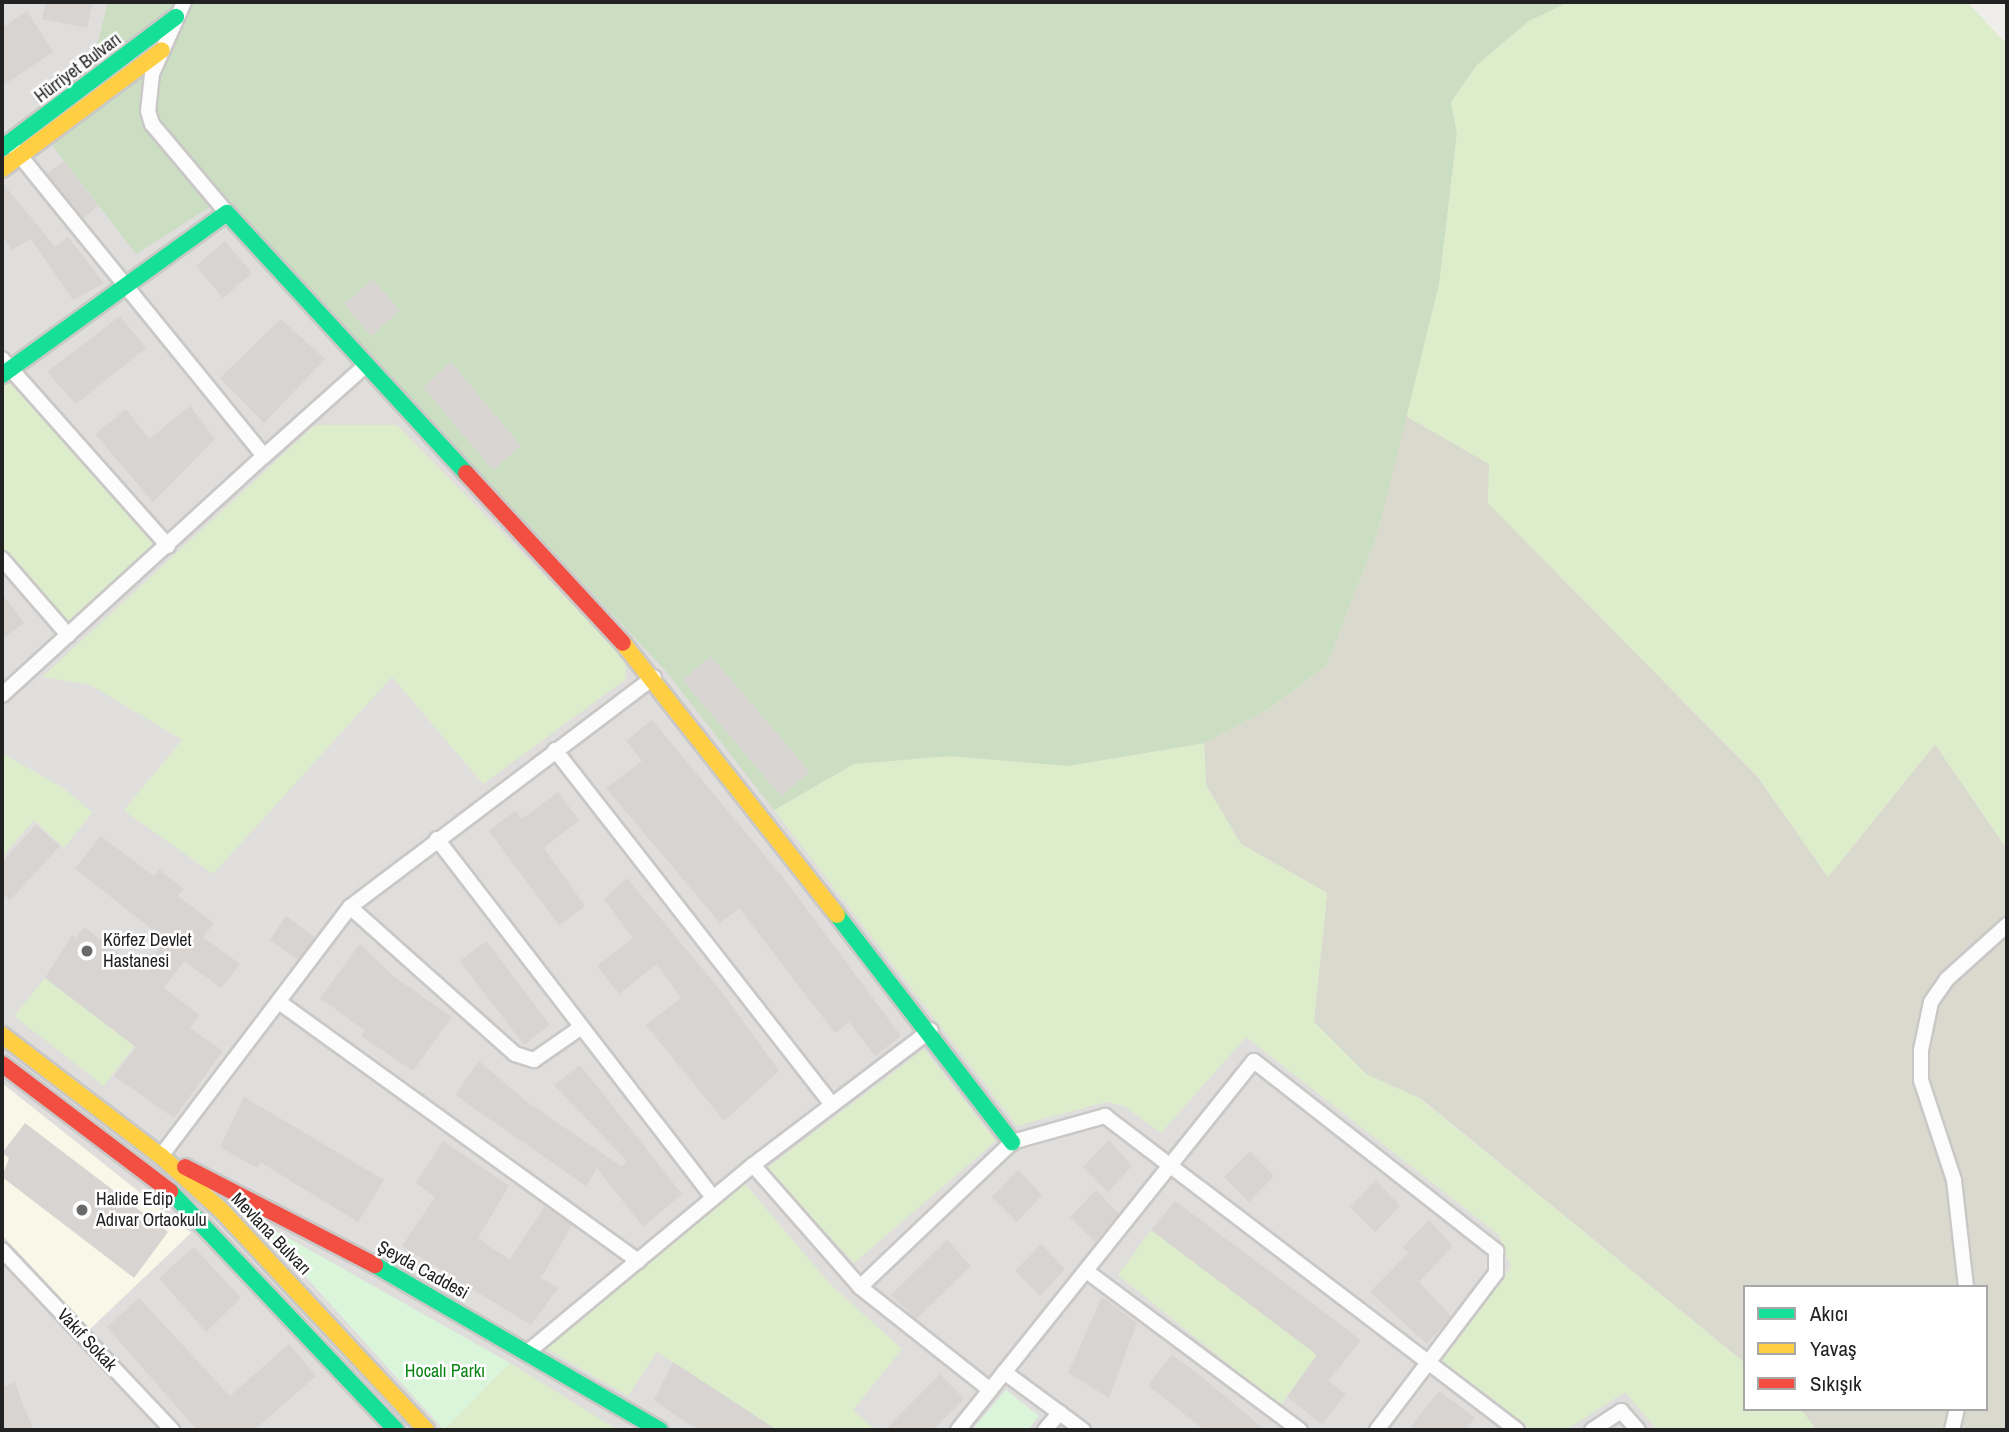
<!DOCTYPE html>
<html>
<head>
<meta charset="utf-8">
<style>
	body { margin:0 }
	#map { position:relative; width:2009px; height:1432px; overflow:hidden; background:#f0eeeb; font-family:"Archivo Narrow",sans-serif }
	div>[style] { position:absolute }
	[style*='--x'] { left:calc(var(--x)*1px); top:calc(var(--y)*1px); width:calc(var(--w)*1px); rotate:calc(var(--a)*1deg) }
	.residential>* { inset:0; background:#dfdedc }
	.education>* { inset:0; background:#f8f7e8 }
	.construction>* { inset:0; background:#d9d9cd }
	.grass>* { inset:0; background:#ddeccb }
	.forest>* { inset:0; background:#cbdec1 }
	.park>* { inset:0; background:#daf5da }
	.parking>* { inset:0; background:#e0dfde }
	.building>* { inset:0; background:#d7d4d2 }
	.roads { filter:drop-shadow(2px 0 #c9c8c7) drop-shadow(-2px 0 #c9c8c7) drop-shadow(0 2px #c9c8c7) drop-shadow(0 -2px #c9c8c7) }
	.street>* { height:14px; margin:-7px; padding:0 7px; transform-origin:7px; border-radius:7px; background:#fdfcfc }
	.fast>* { height:16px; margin:-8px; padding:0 8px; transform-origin:8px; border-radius:8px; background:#16e098 }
	.slow>* { height:16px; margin:-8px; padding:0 8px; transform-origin:8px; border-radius:8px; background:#ffcf43 }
	.jam>* { height:16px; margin:-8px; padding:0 8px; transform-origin:8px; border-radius:8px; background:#f24e42 }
	.dots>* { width:19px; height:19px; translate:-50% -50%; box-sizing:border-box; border:4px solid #fff; border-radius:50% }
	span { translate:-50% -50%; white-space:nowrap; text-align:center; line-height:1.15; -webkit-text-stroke:5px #fff; paint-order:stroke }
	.street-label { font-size:18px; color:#222 }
	.poi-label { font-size:18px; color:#222 }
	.left { translate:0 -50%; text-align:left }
	.park-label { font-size:18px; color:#0c8416 }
	.frame { position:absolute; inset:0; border:4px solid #222; pointer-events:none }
	.legend { position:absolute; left:1743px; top:1285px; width:245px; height:126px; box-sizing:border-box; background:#fff; border:2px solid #a7a7a7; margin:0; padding:9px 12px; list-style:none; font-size:21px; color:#222 }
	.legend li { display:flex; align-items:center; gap:14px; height:35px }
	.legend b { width:35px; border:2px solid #a7a7a7 }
</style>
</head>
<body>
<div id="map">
	<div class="residential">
		<div style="clip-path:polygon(2px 2px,395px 2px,1068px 629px,1204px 743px,1206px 785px,1419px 1098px,1745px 1363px,1745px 1409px,1801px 1409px,1816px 1430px,2px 1430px)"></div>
	</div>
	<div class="education">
		<div style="clip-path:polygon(2px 1083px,191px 1233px,90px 1329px,2px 1235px)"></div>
	</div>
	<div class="construction">
		<div style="clip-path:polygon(1406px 416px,1490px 464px,1488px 503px,1758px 777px,1828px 877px,1935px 744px,2007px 849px,2007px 1430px,1816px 1430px,1801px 1409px,1986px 1409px,1986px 1287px,1745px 1287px,1745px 1363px,1420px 1098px,1366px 1074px,1314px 1022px,1327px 893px,1241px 844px,1206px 785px,1204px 743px,1269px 709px,1327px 665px,1377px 535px)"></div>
	</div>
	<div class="grass">
		<div style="clip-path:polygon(1569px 2px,1967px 2px,2007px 44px,2007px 849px,1935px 744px,1828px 877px,1758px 777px,1488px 503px,1489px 464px,1406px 416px,1439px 285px,1457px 133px,1451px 102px,1477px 65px,1529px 21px)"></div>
		<div style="clip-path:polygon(11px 368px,168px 546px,68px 635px,2px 559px,2px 375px)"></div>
		<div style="clip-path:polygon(315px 425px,397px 425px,625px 658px,626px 679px,483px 784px,392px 677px,213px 874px,123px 810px,182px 740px,90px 685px,42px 677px)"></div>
		<div style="clip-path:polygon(1204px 743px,1206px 785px,1241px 844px,1327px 893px,1314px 1022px,1366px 1074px,1419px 1098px,1745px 1363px,1745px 1409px,1801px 1409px,1816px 1430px,1657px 1430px,1625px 1392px,1566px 1430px,1529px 1430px,1439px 1365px,1511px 1267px,1499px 1235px,1246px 1037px,1161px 1133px,1124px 1106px,1106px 1102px,1017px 1126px,774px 810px,854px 764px,950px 756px,1067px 766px)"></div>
		<div style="clip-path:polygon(2px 753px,62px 787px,93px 812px,64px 848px,34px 820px,2px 858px)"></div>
		<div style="clip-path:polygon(45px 978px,134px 1046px,104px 1086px,14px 1016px)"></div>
		<div style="clip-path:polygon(924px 1049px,996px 1141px,854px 1263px,767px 1168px)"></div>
		<div style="clip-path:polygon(745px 1184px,830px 1284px,902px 1349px,853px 1410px,875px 1430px,773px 1430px,657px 1352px,628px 1396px,545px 1348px)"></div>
		<div style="clip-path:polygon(1151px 1230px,1317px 1355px,1280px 1406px,1118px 1275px)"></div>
		<div style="clip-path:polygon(510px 1363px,618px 1430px,444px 1430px)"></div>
	</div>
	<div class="forest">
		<div style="clip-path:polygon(108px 2px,1569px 2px,1529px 21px,1477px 65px,1451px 102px,1457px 133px,1439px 285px,1377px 535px,1327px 665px,1269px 709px,1204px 743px,1067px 766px,950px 756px,854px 764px,774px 810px,665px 670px,221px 200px,136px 254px,52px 145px,86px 87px)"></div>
	</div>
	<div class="park">
		<div style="clip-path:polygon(253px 1218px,510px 1363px,444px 1430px)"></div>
		<div style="clip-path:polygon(1006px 1390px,1039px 1416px,1028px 1430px,972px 1430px)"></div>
	</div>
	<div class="parking">
		<div style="clip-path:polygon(42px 677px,90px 685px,182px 740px,110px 827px,62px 787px,2px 753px,2px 715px)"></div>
		<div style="clip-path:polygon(392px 677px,483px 784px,356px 883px,315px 937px,286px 917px,270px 940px,201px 890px)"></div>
	</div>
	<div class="building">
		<div style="clip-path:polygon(46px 2px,93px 2px,87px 28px,42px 19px)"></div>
		<div style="clip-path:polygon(27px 11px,53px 52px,2px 86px,2px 28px)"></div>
		<div style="clip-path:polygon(64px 161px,98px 206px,83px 218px,47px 174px)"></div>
		<div style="clip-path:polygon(2px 182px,55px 247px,68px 237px,104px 283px,73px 300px,31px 239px,12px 250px,2px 235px)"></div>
		<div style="clip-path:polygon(225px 241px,252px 273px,223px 298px,196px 266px)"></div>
		<div style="clip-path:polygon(373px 279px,400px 311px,371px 336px,344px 304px)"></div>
		<div style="clip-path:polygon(120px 316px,146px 348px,76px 404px,47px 372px)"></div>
		<div style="clip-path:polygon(281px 319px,325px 359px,264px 423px,220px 378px)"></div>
		<div style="clip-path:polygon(451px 362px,521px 446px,493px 470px,423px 387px)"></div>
		<div style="clip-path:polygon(190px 406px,215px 439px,153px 502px,95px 434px,126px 409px,149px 439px)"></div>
		<div style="clip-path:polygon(2px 594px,24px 623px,2px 639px)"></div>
		<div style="clip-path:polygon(711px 656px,810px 772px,781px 796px,682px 680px)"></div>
		<div style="clip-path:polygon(652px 720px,781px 875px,901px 1036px,875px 1056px,849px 1022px,835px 1033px,739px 908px,720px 923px,606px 788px,642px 761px,626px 741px)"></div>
		<div style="clip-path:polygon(558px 792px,579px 820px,544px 848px,585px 906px,559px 925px,489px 831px,515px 811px,522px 819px)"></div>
		<div style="clip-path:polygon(36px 825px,60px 846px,10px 900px,2px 893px,2px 862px)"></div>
		<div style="clip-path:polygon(101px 836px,154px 876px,159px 869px,184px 889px,178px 896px,214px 923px,203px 937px,240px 964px,221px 988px,184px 961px,164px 988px,199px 1015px,190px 1028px,223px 1051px,174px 1118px,114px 1076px,136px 1047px,45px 978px,72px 935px,76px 938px,84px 927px,142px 971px,166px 940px,75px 869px)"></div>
		<div style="clip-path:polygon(627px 878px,725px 996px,779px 1071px,724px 1121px,646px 1025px,681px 998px,657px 964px,619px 994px,597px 966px,633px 938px,604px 899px)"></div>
		<div style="clip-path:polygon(286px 916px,315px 937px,298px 960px,270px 940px)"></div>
		<div style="clip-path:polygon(486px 941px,550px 1025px,524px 1045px,460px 961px)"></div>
		<div style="clip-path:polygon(360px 944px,392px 975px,452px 1017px,413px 1071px,361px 1036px,365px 1031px,320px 998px)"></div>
		<div style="clip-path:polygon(479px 1061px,526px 1101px,622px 1167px,627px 1161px,554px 1085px,580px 1065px,682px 1194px,643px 1227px,597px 1168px,586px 1186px,455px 1095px)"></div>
		<div style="clip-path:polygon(244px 1097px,384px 1180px,358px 1222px,260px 1162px,257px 1168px,220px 1147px)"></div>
		<div style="clip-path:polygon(25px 1123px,168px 1232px,134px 1278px,2px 1177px,9px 1158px,2px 1153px)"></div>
		<div style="clip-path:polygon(1109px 1140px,1132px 1166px,1108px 1192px,1083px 1167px)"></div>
		<div style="clip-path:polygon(443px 1141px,509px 1186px,478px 1238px,493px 1249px,510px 1259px,545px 1206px,572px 1225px,541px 1278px,558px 1288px,531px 1325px,402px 1246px,435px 1197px,416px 1183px)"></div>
		<div style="clip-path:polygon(1250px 1151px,1274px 1176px,1249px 1202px,1224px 1177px)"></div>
		<div style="clip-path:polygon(1018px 1170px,1042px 1195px,1017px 1222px,992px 1197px)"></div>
		<div style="clip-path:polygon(1376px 1180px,1400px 1206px,1375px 1232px,1350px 1207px)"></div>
		<div style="clip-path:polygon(1096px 1190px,1119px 1214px,1095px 1242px,1070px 1217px)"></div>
		<div style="clip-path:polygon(1175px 1201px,1361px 1340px,1328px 1381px,1346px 1394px,1322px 1424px,1287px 1397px,1317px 1355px,1151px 1230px)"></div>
		<div style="clip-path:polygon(1429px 1220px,1453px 1246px,1419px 1282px,1451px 1316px,1427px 1344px,1370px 1292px,1408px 1253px,1403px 1247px)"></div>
		<div style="clip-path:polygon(947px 1240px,971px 1266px,916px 1319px,891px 1295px)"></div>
		<div style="clip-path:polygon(1041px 1244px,1065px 1269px,1040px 1296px,1015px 1271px)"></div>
		<div style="clip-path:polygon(194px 1247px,241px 1298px,206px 1332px,159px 1278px)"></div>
		<div style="clip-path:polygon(1102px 1297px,1137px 1323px,1109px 1398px,1068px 1373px)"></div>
		<div style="clip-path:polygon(139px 1298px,230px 1396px,289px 1344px,316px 1376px,254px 1430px,197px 1430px,107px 1327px)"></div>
		<div style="clip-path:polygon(1172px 1355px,1207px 1381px,1265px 1430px,1205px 1430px,1188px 1417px,1148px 1385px)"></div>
		<div style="clip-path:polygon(673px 1362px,742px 1407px,777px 1430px,700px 1430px,684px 1421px,654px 1400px)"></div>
		<div style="clip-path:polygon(940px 1374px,964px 1399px,933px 1430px,885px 1430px)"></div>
		<div style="clip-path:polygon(15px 1382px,23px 1405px,34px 1430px,2px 1430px,2px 1387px)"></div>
		<div style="clip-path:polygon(1439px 1391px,1475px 1418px,1465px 1430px,1408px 1430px)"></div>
	</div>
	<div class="roads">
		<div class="street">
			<div style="--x:184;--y:2;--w:79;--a:114"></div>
			<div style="--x:152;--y:74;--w:37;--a:96"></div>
			<div style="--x:148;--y:111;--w:14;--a:73"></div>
			<div style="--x:152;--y:124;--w:116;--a:49.9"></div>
			<div style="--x:2;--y:359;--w:250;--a:48.4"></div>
			<div style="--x:264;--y:456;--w:135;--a:-41.7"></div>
			<div style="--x:2;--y:559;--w:101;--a:49"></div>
			<div style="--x:2;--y:695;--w:355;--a:-42.4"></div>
			<div style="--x:264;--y:456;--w:393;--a:-129.1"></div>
			<div style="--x:555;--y:750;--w:450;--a:52"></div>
			<div style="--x:437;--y:839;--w:453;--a:52.4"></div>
			<div style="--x:350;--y:907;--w:221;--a:41.7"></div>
			<div style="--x:515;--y:1054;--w:20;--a:18"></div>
			<div style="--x:534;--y:1060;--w:56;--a:-34.8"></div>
			<div style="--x:279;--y:1002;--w:443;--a:35.8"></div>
			<div style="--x:161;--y:1156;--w:313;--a:-52.8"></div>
			<div style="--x:350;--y:907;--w:381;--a:-37.1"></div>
			<div style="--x:753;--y:1165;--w:162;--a:48.7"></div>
			<div style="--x:2;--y:1250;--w:248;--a:46.6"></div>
			<div style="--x:1089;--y:1273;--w:263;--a:36.7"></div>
			<div style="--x:1966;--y:1287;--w:108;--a:-96.4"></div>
			<div style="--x:1954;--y:1180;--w:105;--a:-108.3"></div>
			<div style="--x:1921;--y:1080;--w:30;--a:-90"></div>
			<div style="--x:1921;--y:1050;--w:49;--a:-78.2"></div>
			<div style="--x:1931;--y:1002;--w:28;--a:-55"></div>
			<div style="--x:1947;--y:979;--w:81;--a:-42"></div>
			<div style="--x:529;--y:1351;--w:291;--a:-39.7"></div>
			<div style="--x:753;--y:1165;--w:223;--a:-37.2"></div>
			<div style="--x:1004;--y:1372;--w:98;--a:36.3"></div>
			<div style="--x:989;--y:1389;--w:164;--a:-141.7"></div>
			<div style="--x:860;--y:1287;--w:210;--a:-43.6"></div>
			<div style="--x:1012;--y:1142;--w:97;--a:-15.6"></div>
			<div style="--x:1105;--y:1116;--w:518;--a:37.31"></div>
			<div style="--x:958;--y:1430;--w:473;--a:-51.3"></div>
			<div style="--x:1254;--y:1061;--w:308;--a:38.1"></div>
			<div style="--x:1496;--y:1251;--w:22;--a:90"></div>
			<div style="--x:1496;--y:1273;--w:197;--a:127.2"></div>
			<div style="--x:1045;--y:1430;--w:23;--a:-50"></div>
			<div style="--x:1592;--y:1430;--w:35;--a:-33"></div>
			<div style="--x:1621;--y:1411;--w:25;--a:48"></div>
			<div style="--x:1952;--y:1430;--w:22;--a:-77"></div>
		</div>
		<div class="fast">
			<div style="--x:2;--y:148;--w:218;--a:-37"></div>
			<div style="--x:2;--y:375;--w:277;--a:-35.8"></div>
			<div style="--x:227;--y:213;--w:353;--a:47.4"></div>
			<div style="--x:837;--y:915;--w:287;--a:52.4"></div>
			<div style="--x:170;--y:1191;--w:329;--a:46.6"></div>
			<div style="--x:375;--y:1265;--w:329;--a:30.1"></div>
		</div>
		<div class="slow">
			<div style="--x:2;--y:169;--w:199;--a:-36.6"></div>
			<div style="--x:623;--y:643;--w:346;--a:51.8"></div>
			<div style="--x:2;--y:1035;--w:200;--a:37.3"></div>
			<div style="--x:161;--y:1156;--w:81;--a:42"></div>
			<div style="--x:221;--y:1210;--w:301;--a:47"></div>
		</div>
		<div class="jam">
			<div style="--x:466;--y:473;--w:231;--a:47.3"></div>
			<div style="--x:2;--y:1064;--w:211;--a:37.1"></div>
			<div style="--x:185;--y:1167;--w:214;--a:27.3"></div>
		</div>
	</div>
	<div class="dots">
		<div style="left:87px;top:951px;background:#6a6968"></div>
		<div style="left:82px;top:1210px;background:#6a6968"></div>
	</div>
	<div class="street-label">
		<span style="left:78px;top:68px;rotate:-37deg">Hürriyet Bulvarı</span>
		<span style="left:271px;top:1234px;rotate:46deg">Mevlana Bulvarı</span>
		<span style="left:423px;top:1270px;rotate:29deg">Şeyda Caddesi</span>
		<span style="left:87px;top:1340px;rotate:47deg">Vakıf Sokak</span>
	</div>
	<div class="poi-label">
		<span class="left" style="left:103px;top:951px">Körfez Devlet<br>Hastanesi</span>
		<span class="left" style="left:96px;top:1210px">Halide Edip<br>Adıvar Ortaokulu</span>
	</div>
	<div class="park-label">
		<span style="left:445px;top:1371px">Hocalı Parkı</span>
	</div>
	<div class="frame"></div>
	<ul class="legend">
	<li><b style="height:9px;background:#16e098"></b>Akıcı</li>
	<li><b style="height:9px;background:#ffcf43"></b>Yavaş</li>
	<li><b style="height:9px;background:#f24e42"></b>Sıkışık</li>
	</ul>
</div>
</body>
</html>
